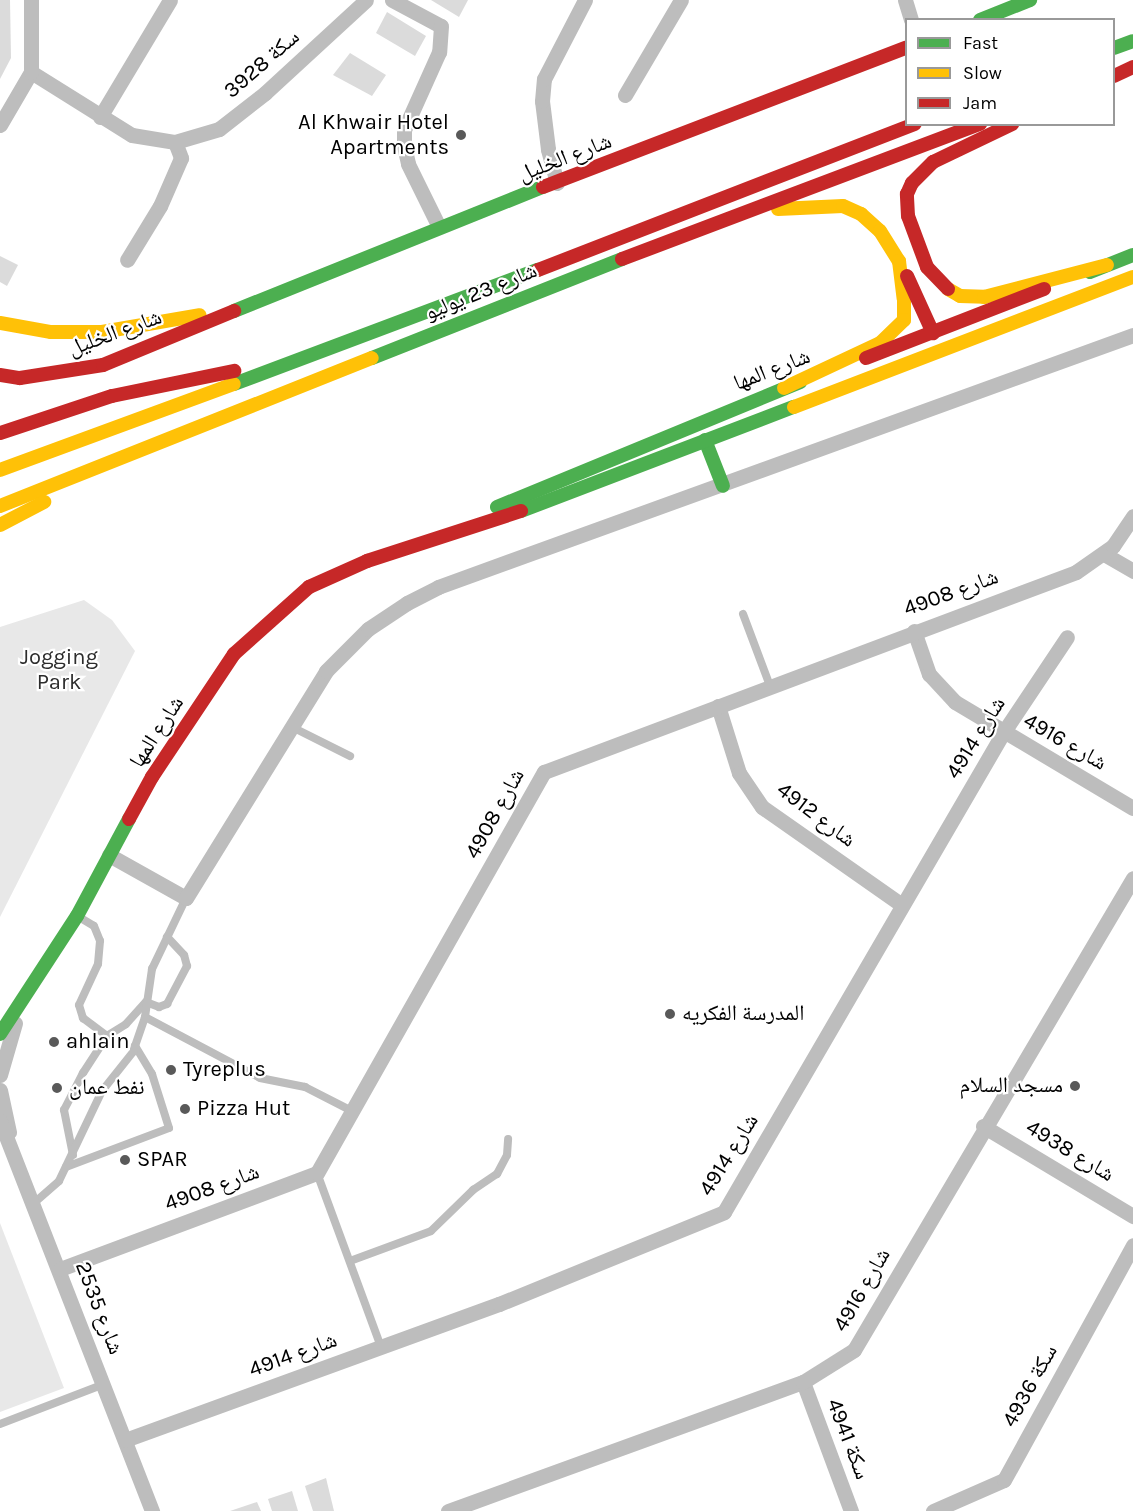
<!DOCTYPE html>
<html>
<head>
<meta charset="utf-8">
<style>
	body { margin:0 }
	#map { position:relative; width:1133px; height:1511px; overflow:hidden; background:#fff; font-family:Karla,"Noto Naskh Arabic",sans-serif }
	div>[style] { position:absolute }
	[style*='--x'] { left:calc(var(--x)*1px); top:calc(var(--y)*1px); width:calc(var(--w)*1px); rotate:calc(var(--a)*1deg) }
	.green>* { inset:0; background:#e8e8e8 }
	.building>* { inset:0; background:#dbdbdb }
	.lane>* { height:8px; margin:-4px; padding:0 4px; transform-origin:4px; border-radius:4px; background:#bdbdbd }
	.street>* { height:15px; margin:-7.5px; padding:0 7.5px; transform-origin:7.5px; border-radius:7.5px; background:#bdbdbd }
	.fast>* { height:14px; margin:-7px; padding:0 7px; transform-origin:7px; border-radius:7px; background:#4caf50 }
	.slow>* { height:14px; margin:-7px; padding:0 7px; transform-origin:7px; border-radius:7px; background:#ffc107 }
	.jam>* { height:14px; margin:-7px; padding:0 7px; transform-origin:7px; border-radius:7px; background:#c62828 }
	.dots>* { width:16px; height:16px; translate:-50% -50%; box-sizing:border-box; border:3px solid #fff; border-radius:50% }
	span { translate:-50% -50%; white-space:nowrap; text-align:center; line-height:1.15; -webkit-text-stroke:4.5px #fff; paint-order:stroke }
	.street-label { font-size:22px; color:#000 }
	.poi-label { font-size:22px; color:#000 }
	.right { translate:-100% -50%; text-align:right }
	.left { translate:0 -50%; text-align:left }
	.park-label { font-size:22px; color:#2c2c2c }
	.legend { position:absolute; left:905px; top:18px; width:210px; height:108px; box-sizing:border-box; background:#fff; border:2px solid #999; margin:0; padding:8px 10px; list-style:none; font-size:18px; color:#000 }
	.legend li { display:flex; align-items:center; gap:12px; height:30px }
	.legend b { width:30px; border:2px solid #999 }
</style>
</head>
<body>
<div id="map">
	<div class="green">
		<div style="clip-path:polygon(84px 600px,112px 620px,135px 651px,0 917px,0 627px)"></div>
		<div style="clip-path:polygon(0 1223px,64px 1388px,0 1412px)"></div>
	</div>
	<div class="building">
		<div style="clip-path:polygon(0 0,10px 0,11px 58px,0 79px)"></div>
		<div style="clip-path:polygon(431px 0,468px 0,459px 17px)"></div>
		<div style="clip-path:polygon(387px 12px,426px 36px,415px 56px,376px 33px)"></div>
		<div style="clip-path:polygon(350px 53px,386px 75px,372px 96px,333px 75px)"></div>
		<div style="clip-path:polygon(0 256px,18px 265px,7px 286px,0 282px)"></div>
		<div style="clip-path:polygon(326px 1478px,334px 1511px,313px 1511px,305px 1486px)"></div>
		<div style="clip-path:polygon(292px 1491px,298px 1511px,272px 1511px,268px 1499px)"></div>
		<div style="clip-path:polygon(257px 1502px,261px 1511px,230px 1511px)"></div>
	</div>
	<div class="lane">
		<div style="--x:743;--y:614;--w:77;--a:69.4"></div>
		<div style="--x:292;--y:727;--w:65;--a:26.6"></div>
		<div style="--x:79;--y:917;--w:17;--a:31"></div>
		<div style="--x:94;--y:926;--w:16;--a:68"></div>
		<div style="--x:100;--y:941;--w:23;--a:95"></div>
		<div style="--x:98;--y:964;--w:45;--a:114.9"></div>
		<div style="--x:79;--y:1005;--w:14;--a:73"></div>
		<div style="--x:83;--y:1018;--w:30;--a:37"></div>
		<div style="--x:145;--y:1017;--w:130;--a:27.9"></div>
		<div style="--x:260;--y:1078;--w:46;--a:11.3"></div>
		<div style="--x:305;--y:1087;--w:53;--a:27.1"></div>
		<div style="--x:73;--y:1155;--w:46;--a:-101.3"></div>
		<div style="--x:64;--y:1110;--w:42;--a:-62.8"></div>
		<div style="--x:83;--y:1073;--w:44;--a:-57"></div>
		<div style="--x:107;--y:1036;--w:22;--a:-32"></div>
		<div style="--x:126;--y:1024;--w:30;--a:-48"></div>
		<div style="--x:146;--y:1002;--w:14;--a:21"></div>
		<div style="--x:159;--y:1007;--w:9;--a:-21"></div>
		<div style="--x:167;--y:1004;--w:43;--a:-62.2"></div>
		<div style="--x:187;--y:966;--w:11;--a:-105"></div>
		<div style="--x:184;--y:955;--w:25;--a:-133"></div>
		<div style="--x:66;--y:1167;--w:110;--a:-20.7"></div>
		<div style="--x:169;--y:1128;--w:57;--a:-107.5"></div>
		<div style="--x:152;--y:1074;--w:33;--a:-121"></div>
		<div style="--x:317;--y:1173;--w:185;--a:69.8"></div>
		<div style="--x:34;--y:1203;--w:33;--a:-41"></div>
		<div style="--x:59;--y:1181;--w:100;--a:-64.5"></div>
		<div style="--x:102;--y:1091;--w:50;--a:-51.5"></div>
		<div style="--x:133;--y:1052;--w:37;--a:-71"></div>
		<div style="--x:145;--y:1017;--w:49;--a:-81.7"></div>
		<div style="--x:152;--y:969;--w:79;--a:-64.4"></div>
		<div style="--x:350;--y:1261;--w:86;--a:-20.3"></div>
		<div style="--x:431;--y:1231;--w:59;--a:-44.3"></div>
		<div style="--x:473;--y:1190;--w:29;--a:-34"></div>
		<div style="--x:497;--y:1174;--w:21;--a:-62"></div>
		<div style="--x:507;--y:1155;--w:16;--a:-86"></div>
		<div style="--x:0;--y:1424;--w:111;--a:-21"></div>
	</div>
	<div class="street">
		<div style="--x:392;--y:0;--w:55;--a:28"></div>
		<div style="--x:441;--y:26;--w:26;--a:94"></div>
		<div style="--x:439;--y:52;--w:85;--a:114.2"></div>
		<div style="--x:404;--y:130;--w:16;--a:90"></div>
		<div style="--x:404;--y:146;--w:18;--a:77"></div>
		<div style="--x:408;--y:164;--w:70;--a:63.8"></div>
		<div style="--x:905;--y:0;--w:21;--a:73"></div>
		<div style="--x:31;--y:72;--w:119;--a:32"></div>
		<div style="--x:132;--y:135;--w:44;--a:9.2"></div>
		<div style="--x:175;--y:142;--w:17;--a:69"></div>
		<div style="--x:181;--y:158;--w:52;--a:113.6"></div>
		<div style="--x:160;--y:206;--w:63;--a:121.4"></div>
		<div style="--x:625;--y:95;--w:110;--a:-59.5"></div>
		<div style="--x:100;--y:117;--w:136;--a:-59.1"></div>
		<div style="--x:0;--y:125;--w:61;--a:-59.7"></div>
		<div style="--x:31;--y:72;--w:72;--a:-90"></div>
		<div style="--x:175;--y:142;--w:46;--a:-16.5"></div>
		<div style="--x:219;--y:129;--w:58;--a:-38"></div>
		<div style="--x:265;--y:93;--w:137;--a:-42.6"></div>
		<div style="--x:557;--y:183;--w:35;--a:-105"></div>
		<div style="--x:548;--y:149;--w:48;--a:-97.1"></div>
		<div style="--x:542;--y:101;--w:22;--a:-85"></div>
		<div style="--x:544;--y:79;--w:89;--a:-62.6"></div>
		<div style="--x:1104;--y:554;--w:34;--a:30"></div>
		<div style="--x:914;--y:631;--w:46;--a:70.8"></div>
		<div style="--x:929;--y:674;--w:38;--a:47"></div>
		<div style="--x:955;--y:702;--w:207;--a:30.8"></div>
		<div style="--x:718;--y:706;--w:70;--a:72.6"></div>
		<div style="--x:739;--y:773;--w:41;--a:55.9"></div>
		<div style="--x:762;--y:807;--w:171;--a:35"></div>
		<div style="--x:109;--y:855;--w:88;--a:29.2"></div>
		<div style="--x:186;--y:898;--w:267;--a:-58.3"></div>
		<div style="--x:326;--y:671;--w:59;--a:-45"></div>
		<div style="--x:368;--y:629;--w:47;--a:-33.7"></div>
		<div style="--x:407;--y:603;--w:35;--a:-27"></div>
		<div style="--x:438;--y:587;--w:739;--a:-19.93"></div>
		<div style="--x:0;--y:1075;--w:54;--a:-73.9"></div>
		<div style="--x:0;--y:1090;--w:43;--a:77.9"></div>
		<div style="--x:0;--y:1121;--w:419;--a:68.7"></div>
		<div style="--x:983;--y:1126;--w:175;--a:31"></div>
		<div style="--x:60;--y:1269;--w:274;--a:-20.5"></div>
		<div style="--x:317;--y:1173;--w:461;--a:-60.5"></div>
		<div style="--x:544;--y:772;--w:568;--a:-20.6"></div>
		<div style="--x:1076;--y:572;--w:45;--a:-35.1"></div>
		<div style="--x:1113;--y:546;--w:36;--a:-56"></div>
		<div style="--x:803;--y:1382;--w:138;--a:69.6"></div>
		<div style="--x:125;--y:1440;--w:398;--a:-20"></div>
		<div style="--x:499;--y:1304;--w:243;--a:-22.2"></div>
		<div style="--x:724;--y:1212;--w:554;--a:-59.78"></div>
		<div style="--x:1003;--y:733;--w:115;--a:-56.3"></div>
		<div style="--x:448;--y:1511;--w:378;--a:-20"></div>
		<div style="--x:803;--y:1382;--w:60;--a:-32.1"></div>
		<div style="--x:854;--y:1350;--w:548;--a:-59.41"></div>
		<div style="--x:933;--y:1511;--w:77;--a:-23.6"></div>
		<div style="--x:1004;--y:1480;--w:268;--a:-61.2"></div>
	</div>
	<div class="fast">
		<div style="--x:980;--y:20;--w:54;--a:-21.8"></div>
		<div style="--x:1114;--y:48;--w:20;--a:-20"></div>
		<div style="--x:1090;--y:272;--w:46;--a:-21.6"></div>
		<div style="--x:234;--y:311;--w:333;--a:-21.9"></div>
		<div style="--x:372;--y:358;--w:269;--a:-21.6"></div>
		<div style="--x:234;--y:384;--w:325;--a:-20.6"></div>
		<div style="--x:705;--y:440;--w:49;--a:68.6"></div>
		<div style="--x:497;--y:507;--w:328;--a:-22.4"></div>
		<div style="--x:521;--y:511;--w:292;--a:-20.9"></div>
		<div style="--x:0;--y:1034;--w:141;--a:-56.9"></div>
		<div style="--x:77;--y:916;--w:110;--a:-61.8"></div>
	</div>
	<div class="slow">
		<div style="--x:778;--y:209;--w:65;--a:-2.6"></div>
		<div style="--x:843;--y:206;--w:20;--a:24"></div>
		<div style="--x:861;--y:214;--w:25;--a:42"></div>
		<div style="--x:880;--y:231;--w:36;--a:58"></div>
		<div style="--x:899;--y:261;--w:38;--a:83"></div>
		<div style="--x:904;--y:299;--w:21;--a:90"></div>
		<div style="--x:904;--y:320;--w:33;--a:136"></div>
		<div style="--x:880;--y:343;--w:106;--a:154.9"></div>
		<div style="--x:948;--y:289;--w:14;--a:30"></div>
		<div style="--x:960;--y:296;--w:24;--a:2"></div>
		<div style="--x:984;--y:297;--w:127;--a:-14.6"></div>
		<div style="--x:0;--y:323;--w:52;--a:10"></div>
		<div style="--x:51;--y:332;--w:51;--a:0"></div>
		<div style="--x:102;--y:332;--w:99;--a:-9.8"></div>
		<div style="--x:794;--y:407;--w:363;--a:-21"></div>
		<div style="--x:0;--y:470;--w:249;--a:-20.2"></div>
		<div style="--x:0;--y:506;--w:400;--a:-21.7"></div>
		<div style="--x:0;--y:525;--w:50;--a:-27.6"></div>
	</div>
	<div class="jam">
		<div style="--x:1114;--y:76;--w:21;--a:-25"></div>
		<div style="--x:543;--y:187;--w:389;--a:-21"></div>
		<div style="--x:622;--y:259;--w:383;--a:-20.7"></div>
		<div style="--x:538;--y:270;--w:404;--a:-21.2"></div>
		<div style="--x:907;--y:276;--w:63;--a:65.5"></div>
		<div style="--x:948;--y:289;--w:30;--a:-134"></div>
		<div style="--x:927;--y:267;--w:54;--a:-110.4"></div>
		<div style="--x:908;--y:216;--w:22;--a:-93"></div>
		<div style="--x:907;--y:194;--w:12;--a:-66"></div>
		<div style="--x:912;--y:183;--w:30;--a:-45"></div>
		<div style="--x:933;--y:162;--w:88;--a:-25.7"></div>
		<div style="--x:866;--y:358;--w:191;--a:-21.2"></div>
		<div style="--x:0;--y:375;--w:20;--a:9"></div>
		<div style="--x:20;--y:378;--w:84;--a:-8.9"></div>
		<div style="--x:103;--y:365;--w:142;--a:-22.4"></div>
		<div style="--x:0;--y:433;--w:118;--a:-18.3"></div>
		<div style="--x:112;--y:396;--w:125;--a:-11.6"></div>
		<div style="--x:129;--y:819;--w:48;--a:-61.3"></div>
		<div style="--x:152;--y:777;--w:148;--a:-56.3"></div>
		<div style="--x:234;--y:654;--w:101;--a:-41.8"></div>
		<div style="--x:309;--y:587;--w:64;--a:-24.1"></div>
		<div style="--x:367;--y:561;--w:162;--a:-18"></div>
	</div>
	<div class="dots">
		<div style="left:461px;top:135px;background:#595959"></div>
		<div style="left:670px;top:1014px;background:#595959"></div>
		<div style="left:54px;top:1042px;background:#595959"></div>
		<div style="left:171px;top:1070px;background:#595959"></div>
		<div style="left:1075px;top:1086px;background:#595959"></div>
		<div style="left:57px;top:1088px;background:#595959"></div>
		<div style="left:185px;top:1109px;background:#595959"></div>
		<div style="left:125px;top:1160px;background:#595959"></div>
	</div>
	<div class="street-label">
		<span style="left:262px;top:64px;rotate:-41deg">سكة 3928</span>
		<span style="left:565px;top:158px;rotate:-21deg">شارع الخليل</span>
		<span style="left:481px;top:292px;rotate:-22deg">شارع 23 يوليو</span>
		<span style="left:115px;top:333px;rotate:-20deg">شارع الخليل</span>
		<span style="left:772px;top:370px;rotate:-21deg">شارع المها</span>
		<span style="left:951px;top:593px;rotate:-20deg">4908 شارع</span>
		<span style="left:157px;top:732px;rotate:-57deg">شارع المها</span>
		<span style="left:976px;top:738px;rotate:-58deg">4914 شارع</span>
		<span style="left:1065px;top:742px;rotate:30deg">4916 شارع</span>
		<span style="left:495px;top:814px;rotate:-61deg">4908 شارع</span>
		<span style="left:816px;top:815px;rotate:37deg">4912 شارع</span>
		<span style="left:1070px;top:1151px;rotate:31deg">شارع 4938</span>
		<span style="left:729px;top:1155px;rotate:-58deg">4914 شارع</span>
		<span style="left:212px;top:1188px;rotate:-20deg">4908 شارع</span>
		<span style="left:862px;top:1290px;rotate:-60deg">4916 شارع</span>
		<span style="left:99px;top:1308px;rotate:69deg">2535 شارع</span>
		<span style="left:293px;top:1355px;rotate:-20deg">4914 شارع</span>
		<span style="left:1030px;top:1386px;rotate:-61deg">سكة 4936</span>
		<span style="left:848px;top:1439px;rotate:69deg">سكة 4941</span>
	</div>
	<div class="poi-label">
		<span class="right" style="left:449px;top:135px">Al Khwair Hotel<br>Apartments</span>
		<span class="left" style="left:682px;top:1014px">المدرسة الفكريه</span>
		<span class="left" style="left:66px;top:1042px">ahlain</span>
		<span class="left" style="left:183px;top:1070px">Tyreplus</span>
		<span class="right" style="left:1063px;top:1086px">مسجد السلام</span>
		<span class="left" style="left:69px;top:1088px">نفط عمان</span>
		<span class="left" style="left:197px;top:1109px">Pizza Hut</span>
		<span class="left" style="left:137px;top:1160px">SPAR</span>
	</div>
	<div class="park-label">
		<span style="left:59px;top:670px">Jogging<br>Park</span>
	</div>
	<ul class="legend">
	<li><b style="height:8px;background:#4caf50"></b>Fast</li>
	<li><b style="height:8px;background:#ffc107"></b>Slow</li>
	<li><b style="height:8px;background:#c62828"></b>Jam</li>
	</ul>
</div>
</body>
</html>
